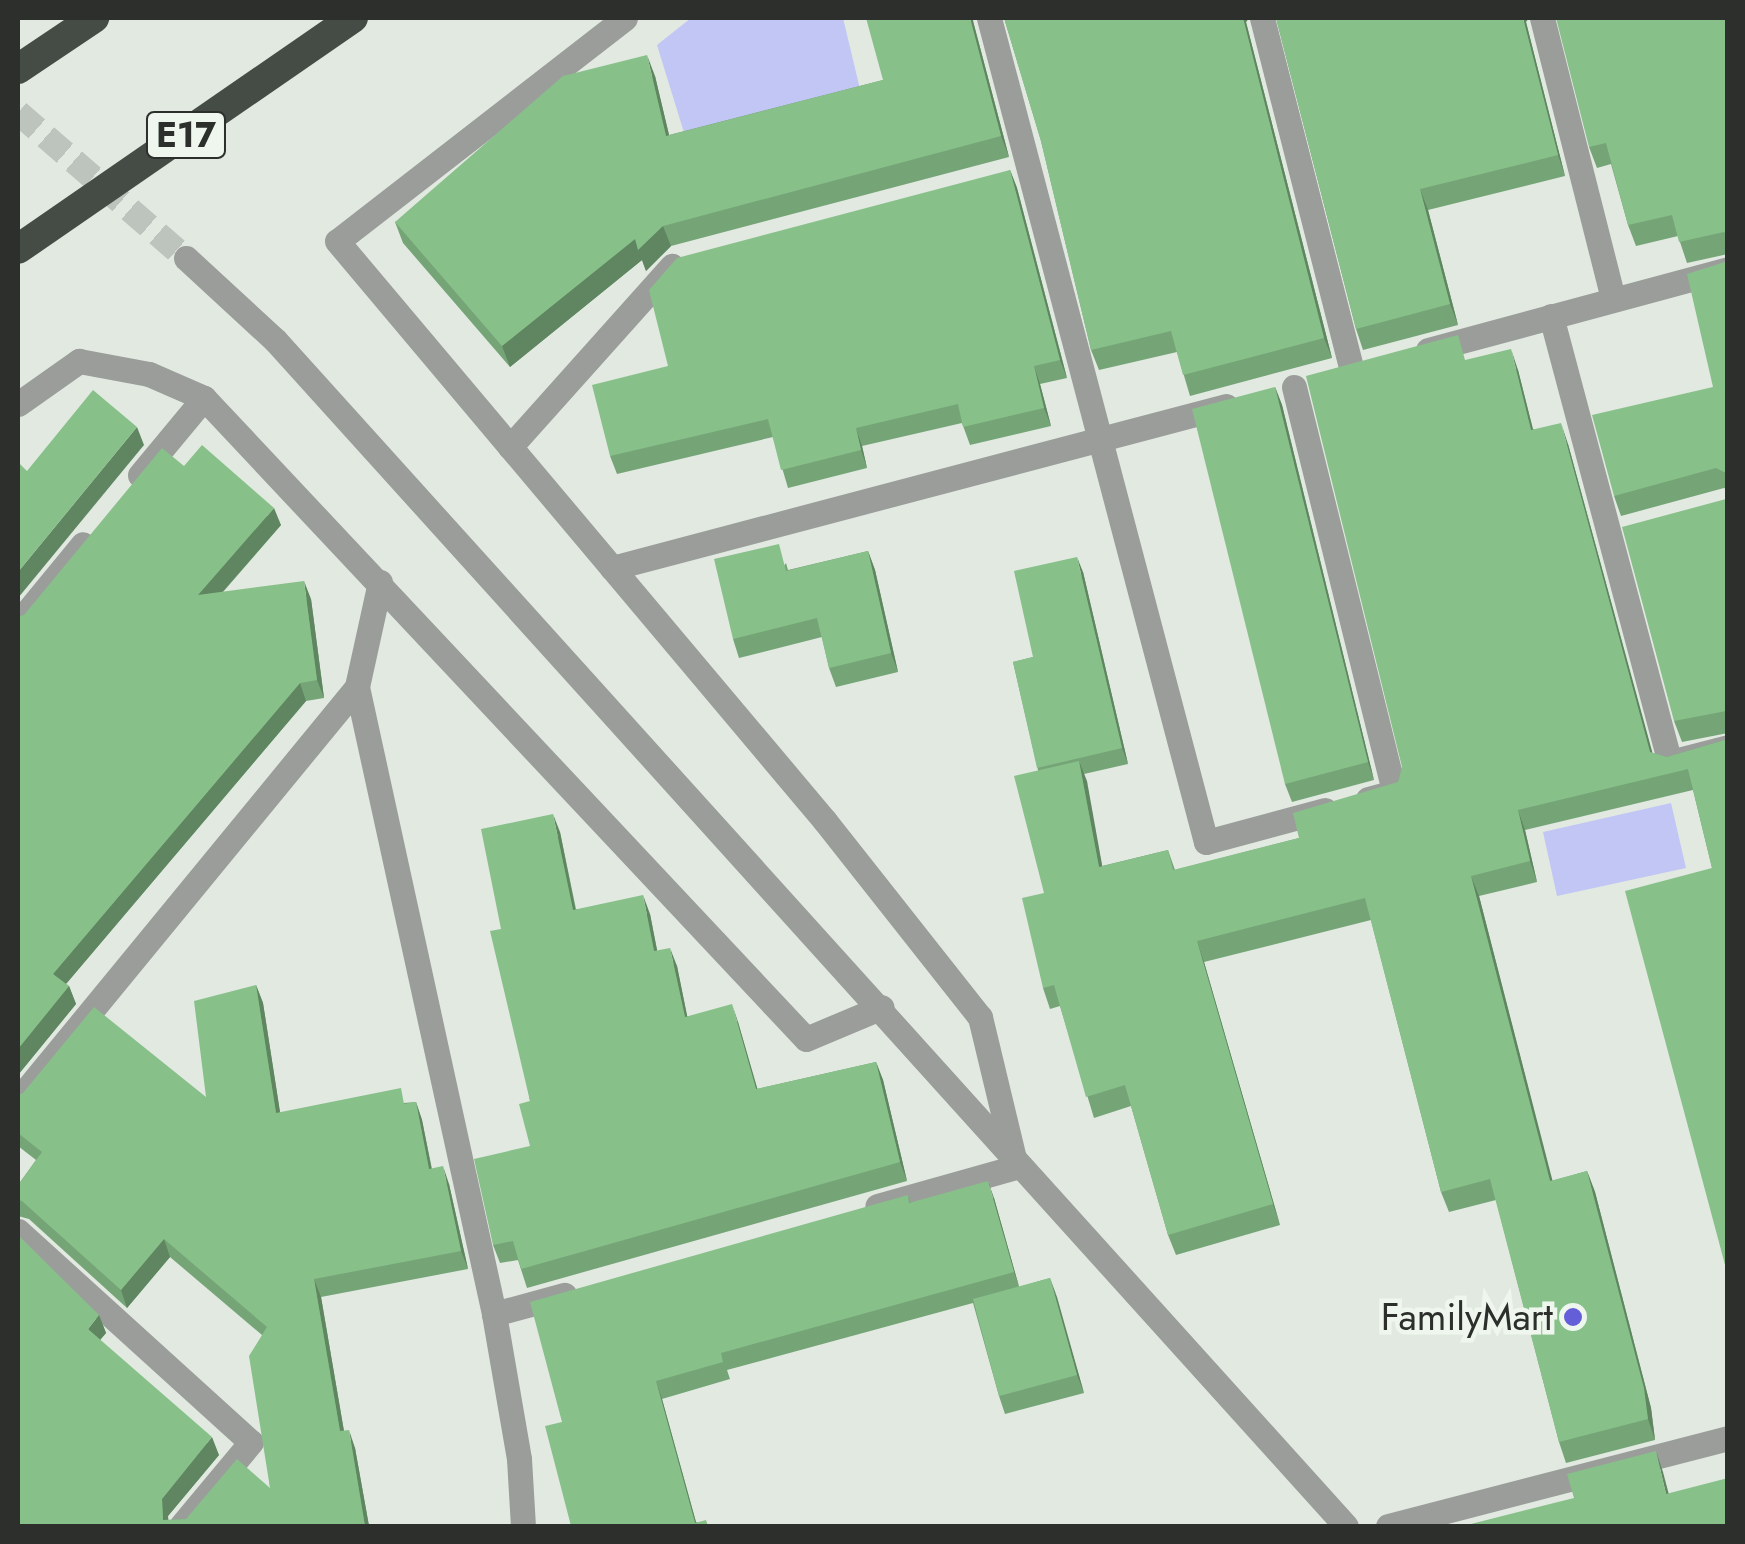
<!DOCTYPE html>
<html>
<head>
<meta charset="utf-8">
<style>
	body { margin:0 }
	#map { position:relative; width:1745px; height:1544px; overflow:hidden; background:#e1e9e1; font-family:Jost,sans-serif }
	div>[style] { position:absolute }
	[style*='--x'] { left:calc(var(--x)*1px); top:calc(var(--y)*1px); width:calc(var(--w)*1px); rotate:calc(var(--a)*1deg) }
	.green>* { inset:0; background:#c2c6f4 }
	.minor-tunnel>* { height:25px; margin-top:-12.5px; transform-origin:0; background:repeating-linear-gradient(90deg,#bdc4bd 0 25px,transparent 0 37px) }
	.minor>* { height:25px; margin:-12.5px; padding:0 12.5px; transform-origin:12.5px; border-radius:12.5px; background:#9a9d9a }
	.highway>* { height:30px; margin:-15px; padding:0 15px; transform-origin:15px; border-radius:15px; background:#454c45 }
	.wall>* { inset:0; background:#75a577 }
	.shaded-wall>* { inset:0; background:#5f8661 }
	.building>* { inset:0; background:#88c08a }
	.dots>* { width:28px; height:28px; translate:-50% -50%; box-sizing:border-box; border:5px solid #eef6ee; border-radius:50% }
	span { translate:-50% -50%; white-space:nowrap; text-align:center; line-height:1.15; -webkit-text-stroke:9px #eef6ee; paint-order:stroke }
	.shield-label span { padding:2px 8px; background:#eef6ee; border:2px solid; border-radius:8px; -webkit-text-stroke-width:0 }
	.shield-label { font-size:35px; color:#2c2f2c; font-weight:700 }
	.poi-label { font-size:38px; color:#2c2f2c }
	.right { translate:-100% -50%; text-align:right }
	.frame { position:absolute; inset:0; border:20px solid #2c2f2c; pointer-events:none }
</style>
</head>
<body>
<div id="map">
	<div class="green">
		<div style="clip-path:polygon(691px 18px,843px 18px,860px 89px,686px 139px,657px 45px)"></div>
		<div style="clip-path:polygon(1671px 803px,1686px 868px,1557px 896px,1543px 832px)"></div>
	</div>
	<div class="minor-tunnel">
		<div style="--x:18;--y:112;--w:223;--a:41"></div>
	</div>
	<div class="minor">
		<div style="--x:625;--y:18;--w:364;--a:142.2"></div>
		<div style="--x:337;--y:241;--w:758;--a:49.92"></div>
		<div style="--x:825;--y:821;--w:250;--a:51.7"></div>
		<div style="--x:980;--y:1017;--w:154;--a:76.5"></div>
		<div style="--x:1016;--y:1167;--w:144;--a:164.3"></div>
		<div style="--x:989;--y:18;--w:852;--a:75.25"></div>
		<div style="--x:1206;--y:842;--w:123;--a:-15.1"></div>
		<div style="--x:1262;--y:18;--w:364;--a:75.7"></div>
		<div style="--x:1542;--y:18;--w:289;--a:75.8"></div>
		<div style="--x:186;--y:258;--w:121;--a:42.7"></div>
		<div style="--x:275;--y:340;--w:1598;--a:47.92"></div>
		<div style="--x:1551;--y:316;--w:462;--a:75.1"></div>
		<div style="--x:1670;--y:762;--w:60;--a:-14.5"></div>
		<div style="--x:1428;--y:350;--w:311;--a:-15.1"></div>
		<div style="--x:1294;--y:387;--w:417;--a:76.1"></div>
		<div style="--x:1394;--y:792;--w:27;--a:165"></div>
		<div style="--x:18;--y:404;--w:75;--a:-35.2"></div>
		<div style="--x:79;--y:361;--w:71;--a:10.5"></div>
		<div style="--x:149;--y:374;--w:60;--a:23.6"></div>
		<div style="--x:204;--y:398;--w:879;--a:46.8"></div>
		<div style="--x:806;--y:1039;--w:82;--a:-22.8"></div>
		<div style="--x:510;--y:447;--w:243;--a:-48.2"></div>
		<div style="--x:140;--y:475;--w:100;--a:-50.3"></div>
		<div style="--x:612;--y:568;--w:635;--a:-14.78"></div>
		<div style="--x:380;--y:582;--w:107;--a:102.4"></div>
		<div style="--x:357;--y:687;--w:642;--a:77.67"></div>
		<div style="--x:494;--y:1314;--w:147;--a:80.2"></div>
		<div style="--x:519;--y:1459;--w:67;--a:86.6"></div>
		<div style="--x:18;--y:623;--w:102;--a:-50.6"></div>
		<div style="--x:18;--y:1100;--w:534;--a:-50.62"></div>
		<div style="--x:18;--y:1231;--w:314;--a:42.2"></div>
		<div style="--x:251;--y:1442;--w:109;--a:129.8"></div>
		<div style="--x:494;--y:1314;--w:73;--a:-15.2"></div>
		<div style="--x:1388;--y:1526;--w:351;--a:-14.5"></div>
	</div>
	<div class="highway">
		<div style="--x:18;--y:69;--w:92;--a:-33.9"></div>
		<div style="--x:18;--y:249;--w:407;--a:-34.6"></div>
	</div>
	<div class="wall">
		<div style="clip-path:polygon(1004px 18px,1249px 18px,1246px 22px,1332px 358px,1190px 396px,1177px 352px,1099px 370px,1091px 350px,1041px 141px)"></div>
		<div style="clip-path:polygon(1276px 18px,1526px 22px,1565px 176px,1428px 210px,1458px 325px,1363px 350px,1356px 329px)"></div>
		<div style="clip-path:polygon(1728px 18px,1728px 254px,1687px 263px,1678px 236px,1636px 246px,1628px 225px,1611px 164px,1597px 168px,1589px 147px)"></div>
		<div style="clip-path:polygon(973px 21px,1009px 157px,671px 246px,646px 271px,642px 260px,510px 367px,403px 243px,395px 222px,655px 76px,669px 135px,883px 80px)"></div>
		<div style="clip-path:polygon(1010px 170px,1017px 188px,1067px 378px,1040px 384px,1051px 426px,970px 445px,962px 423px,862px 446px,867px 468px,788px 488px,773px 437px,617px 474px,610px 456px,668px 366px)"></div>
		<div style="clip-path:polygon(1728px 261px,1728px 490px,1724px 488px,1621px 516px,1614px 496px,1713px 387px)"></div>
		<div style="clip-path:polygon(1467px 360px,1518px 370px,1533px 429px,1568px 444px,1652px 753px,1667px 757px,1728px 739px,1712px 868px,1693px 790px,1525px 830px,1537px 882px,1479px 896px,1552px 1181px,1587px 1171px,1595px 1192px,1651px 1408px,1655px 1440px,1566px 1463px,1559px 1442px,1496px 1200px,1449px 1212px,1441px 1192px,1371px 920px,1204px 962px,1280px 1225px,1176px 1255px,1168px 1235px,1131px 1106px,1094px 1118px,1060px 1006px,1050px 1009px,1043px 988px,1044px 893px,1038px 770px,1013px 662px,1033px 657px,1083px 572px,1128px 764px,1084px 774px,1102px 866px,1168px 850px,1175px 870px,1299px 838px,1398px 782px,1402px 767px)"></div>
		<div style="clip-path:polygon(1275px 387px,1282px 405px,1374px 780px,1292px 802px,1285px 784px)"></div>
		<div style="clip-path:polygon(184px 466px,281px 525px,223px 592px,311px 599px,324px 698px,306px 701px,66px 984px,69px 986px,76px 1004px,18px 1075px,18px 616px,24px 615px)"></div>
		<div style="clip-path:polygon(1728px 495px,1728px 733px,1682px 742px,1674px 721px)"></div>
		<div style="clip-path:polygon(868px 551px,875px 570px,898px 672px,836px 687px,829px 668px,822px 637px,739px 658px,733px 639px,786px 563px,788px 570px)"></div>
		<div style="clip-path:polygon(560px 832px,576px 909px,650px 914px,657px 951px,677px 966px,687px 1016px,738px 1022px,757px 1089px,876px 1062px,883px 1080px,907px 1181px,527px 1288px,518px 1260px,500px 1263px,493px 1245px,530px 1146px,530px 1101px,501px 929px)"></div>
		<div style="clip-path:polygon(256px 985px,263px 1003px,280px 1113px,416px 1102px,422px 1120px,432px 1169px,449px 1184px,468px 1269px,321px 1297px,344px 1431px,355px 1448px,369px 1526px,18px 1526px,99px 1315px,106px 1333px,100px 1340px,219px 1455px,168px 1516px,168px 1520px,186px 1519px,270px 1488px,262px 1335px,170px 1257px,127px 1308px,29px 1219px,18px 1216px,18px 1185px,36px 1160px,18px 1146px,18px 1095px,206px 1097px)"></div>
		<div style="clip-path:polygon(908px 1195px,910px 1202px,994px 1198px,1019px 1287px,1050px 1278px,1084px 1393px,1005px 1414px,999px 1396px,973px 1303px,727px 1370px,730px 1379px,662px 1399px,696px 1522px,708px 1526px,571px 1526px,562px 1422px)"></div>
	</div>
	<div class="shaded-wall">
		<div style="clip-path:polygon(970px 18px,974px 18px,973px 21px,1009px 157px,1001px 136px)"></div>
		<div style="clip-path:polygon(1243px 18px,1249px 18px,1246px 22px,1332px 358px,1324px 338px)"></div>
		<div style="clip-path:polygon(1523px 18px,1529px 18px,1526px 22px,1565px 176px,1558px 155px)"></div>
		<div style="clip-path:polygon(647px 55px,655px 76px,674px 156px,666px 136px)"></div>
		<div style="clip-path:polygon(1010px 170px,1017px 188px,1067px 378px,1060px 360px)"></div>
		<div style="clip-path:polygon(1420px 189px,1428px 210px,1458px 325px,1450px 304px)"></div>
		<div style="clip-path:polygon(663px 226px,671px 246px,646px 271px,642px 260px,510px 367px,502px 346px,635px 239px)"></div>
		<div style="clip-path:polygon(1511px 349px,1518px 370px,1538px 450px,1531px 430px)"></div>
		<div style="clip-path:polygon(1034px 366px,1040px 384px,1051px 426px,1044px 408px)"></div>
		<div style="clip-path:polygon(1275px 387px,1282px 405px,1374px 780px,1368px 762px)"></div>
		<div style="clip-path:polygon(1561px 423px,1568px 444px,1658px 773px,1650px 752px)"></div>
		<div style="clip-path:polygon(137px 427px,144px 445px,18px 598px,18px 572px)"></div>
		<div style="clip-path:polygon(856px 428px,862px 446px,867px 468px,861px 450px)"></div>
		<div style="clip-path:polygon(274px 508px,281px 525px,204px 613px,198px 595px)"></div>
		<div style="clip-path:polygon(868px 551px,875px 570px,898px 672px,891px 653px)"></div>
		<div style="clip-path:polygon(1077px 557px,1083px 572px,1128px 764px,1122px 748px)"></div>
		<div style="clip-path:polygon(304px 581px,311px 599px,324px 698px,317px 680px)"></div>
		<div style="clip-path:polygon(300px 683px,306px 701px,60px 991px,53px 974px)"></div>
		<div style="clip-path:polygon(1079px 761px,1087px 781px,1106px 887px,1099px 867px)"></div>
		<div style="clip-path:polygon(1518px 810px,1525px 830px,1537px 882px,1530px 861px)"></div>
		<div style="clip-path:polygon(553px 814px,560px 832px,579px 928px,573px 910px)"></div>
		<div style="clip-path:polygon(1471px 876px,1479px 896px,1558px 1202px,1550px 1181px)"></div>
		<div style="clip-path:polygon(643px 895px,650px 914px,661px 970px,654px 951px)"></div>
		<div style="clip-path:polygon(1197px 941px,1204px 962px,1280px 1225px,1273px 1204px)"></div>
		<div style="clip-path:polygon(670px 948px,677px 966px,691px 1035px,685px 1017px)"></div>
		<div style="clip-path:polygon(256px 985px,263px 1003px,283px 1131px,276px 1113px)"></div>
		<div style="clip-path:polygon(69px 986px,76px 1004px,18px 1075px,18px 1049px)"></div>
		<div style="clip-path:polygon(732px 1004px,738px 1022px,763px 1108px,756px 1089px)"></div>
		<div style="clip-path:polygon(876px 1062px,883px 1080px,907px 1181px,900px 1162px)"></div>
		<div style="clip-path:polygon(416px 1102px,422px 1120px,435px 1187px,429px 1169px)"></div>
		<div style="clip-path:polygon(443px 1166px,449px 1184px,468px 1269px,461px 1251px)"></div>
		<div style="clip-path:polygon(1587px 1171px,1595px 1192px,1651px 1408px,1655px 1440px,1648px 1419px)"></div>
		<div style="clip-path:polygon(988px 1181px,994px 1198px,1020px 1290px,1014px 1272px)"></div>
		<div style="clip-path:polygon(164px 1239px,170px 1257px,127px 1308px,121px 1290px)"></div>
		<div style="clip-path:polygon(1050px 1278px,1057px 1297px,1084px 1393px,1077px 1375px)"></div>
		<div style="clip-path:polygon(314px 1279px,321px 1297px,347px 1449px,340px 1431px)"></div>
		<div style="clip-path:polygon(99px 1315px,106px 1333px,94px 1347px,88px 1329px)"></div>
		<div style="clip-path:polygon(656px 1381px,662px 1399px,697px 1526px,696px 1526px)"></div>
		<div style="clip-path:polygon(349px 1430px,355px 1448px,369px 1526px,365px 1526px)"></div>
		<div style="clip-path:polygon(212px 1437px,219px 1455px,168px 1516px,169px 1526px,163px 1520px,162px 1499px)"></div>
		<div style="clip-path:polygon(1656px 1451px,1663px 1472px,1674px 1514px,1666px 1494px)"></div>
	</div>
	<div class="building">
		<div style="clip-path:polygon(866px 18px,970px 18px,1001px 136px,663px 226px,638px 250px,635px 239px,502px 346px,395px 222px,563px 76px,647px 55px,666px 136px,883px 80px)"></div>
		<div style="clip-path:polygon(1004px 18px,1243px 18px,1324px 338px,1183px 375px,1171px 331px,1091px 350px,1041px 141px)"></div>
		<div style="clip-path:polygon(1276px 18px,1523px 18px,1558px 155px,1420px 189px,1450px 304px,1356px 329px)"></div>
		<div style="clip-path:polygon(1556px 18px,1728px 18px,1728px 236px,1724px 232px,1679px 242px,1672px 215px,1628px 225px,1606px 143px,1589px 147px)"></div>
		<div style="clip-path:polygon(1010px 170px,1060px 360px,1034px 366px,1044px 408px,963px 427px,958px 404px,856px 428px,861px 450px,781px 470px,768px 419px,610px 456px,592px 385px,668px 366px,649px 290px,677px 258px)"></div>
		<div style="clip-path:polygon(1728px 261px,1728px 474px,1716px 468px,1614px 496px,1592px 415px,1713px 387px,1687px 274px)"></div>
		<div style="clip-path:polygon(1458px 335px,1465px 360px,1511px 349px,1531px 430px,1561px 423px,1650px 752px,1667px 757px,1728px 739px,1728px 1276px,1625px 891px,1712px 868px,1688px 769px,1518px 810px,1530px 861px,1471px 876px,1550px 1181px,1587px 1171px,1644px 1388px,1648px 1419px,1559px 1442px,1490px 1179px,1441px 1192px,1365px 898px,1197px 941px,1273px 1204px,1168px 1235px,1125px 1085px,1086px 1097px,1054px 985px,1043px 988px,1022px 898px,1044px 893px,1014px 776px,1079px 761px,1099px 867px,1168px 850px,1173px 870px,1299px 838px,1293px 813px,1398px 782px,1402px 767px,1306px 376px)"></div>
		<div style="clip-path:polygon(1275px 387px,1368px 762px,1285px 784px,1192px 409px)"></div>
		<div style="clip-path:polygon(93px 390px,137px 427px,18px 572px,18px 462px,27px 471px)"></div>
		<div style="clip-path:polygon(202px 445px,274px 508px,198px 595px,304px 581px,317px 680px,300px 683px,53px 974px,69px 986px,18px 1049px,18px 616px,24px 615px,162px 448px,184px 466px)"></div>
		<div style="clip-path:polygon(1728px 495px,1728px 713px,1726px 711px,1674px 721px,1622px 527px,1726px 499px)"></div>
		<div style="clip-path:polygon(779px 544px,786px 571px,868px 551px,891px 653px,829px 668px,817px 618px,733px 639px,714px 559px)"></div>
		<div style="clip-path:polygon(1077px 557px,1122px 748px,1037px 768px,1013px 662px,1033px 657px,1014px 571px)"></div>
		<div style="clip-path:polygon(553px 814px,573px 910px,643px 895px,654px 951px,670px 948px,685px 1017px,732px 1004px,756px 1089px,876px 1062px,900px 1162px,521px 1269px,513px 1241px,493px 1245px,474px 1159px,530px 1146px,519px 1104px,530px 1101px,490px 931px,501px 929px,481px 829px)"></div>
		<div style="clip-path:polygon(256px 985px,276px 1113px,401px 1088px,404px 1104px,416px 1102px,429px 1169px,443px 1166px,461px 1251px,314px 1279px,340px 1431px,349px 1430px,365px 1526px,18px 1526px,18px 1235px,99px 1315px,88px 1329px,212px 1437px,162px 1499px,163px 1520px,186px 1519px,237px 1459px,270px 1488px,249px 1356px,267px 1327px,164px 1239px,121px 1290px,22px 1201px,18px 1200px,18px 1185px,42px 1152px,18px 1133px,18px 1095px,23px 1093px,94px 1007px,206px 1097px,194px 1001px)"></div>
		<div style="clip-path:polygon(988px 1181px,1014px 1272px,721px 1353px,723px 1362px,656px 1381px,695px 1523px,706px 1520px,708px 1526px,571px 1526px,545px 1426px,562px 1422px,530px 1302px,908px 1195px,909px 1203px)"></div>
		<div style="clip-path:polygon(1050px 1278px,1077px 1375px,999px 1396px,973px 1299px)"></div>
		<div style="clip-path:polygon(1656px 1451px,1666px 1494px,1728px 1478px,1728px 1526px,1463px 1526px,1574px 1498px,1567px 1474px)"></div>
	</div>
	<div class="dots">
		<div style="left:1573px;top:1317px;background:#645fd8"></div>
	</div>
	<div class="shield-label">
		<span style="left:186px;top:135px">E17</span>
	</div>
	<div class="poi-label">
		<span class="right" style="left:1553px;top:1317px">FamilyMart</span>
	</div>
	<div class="frame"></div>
</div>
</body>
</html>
